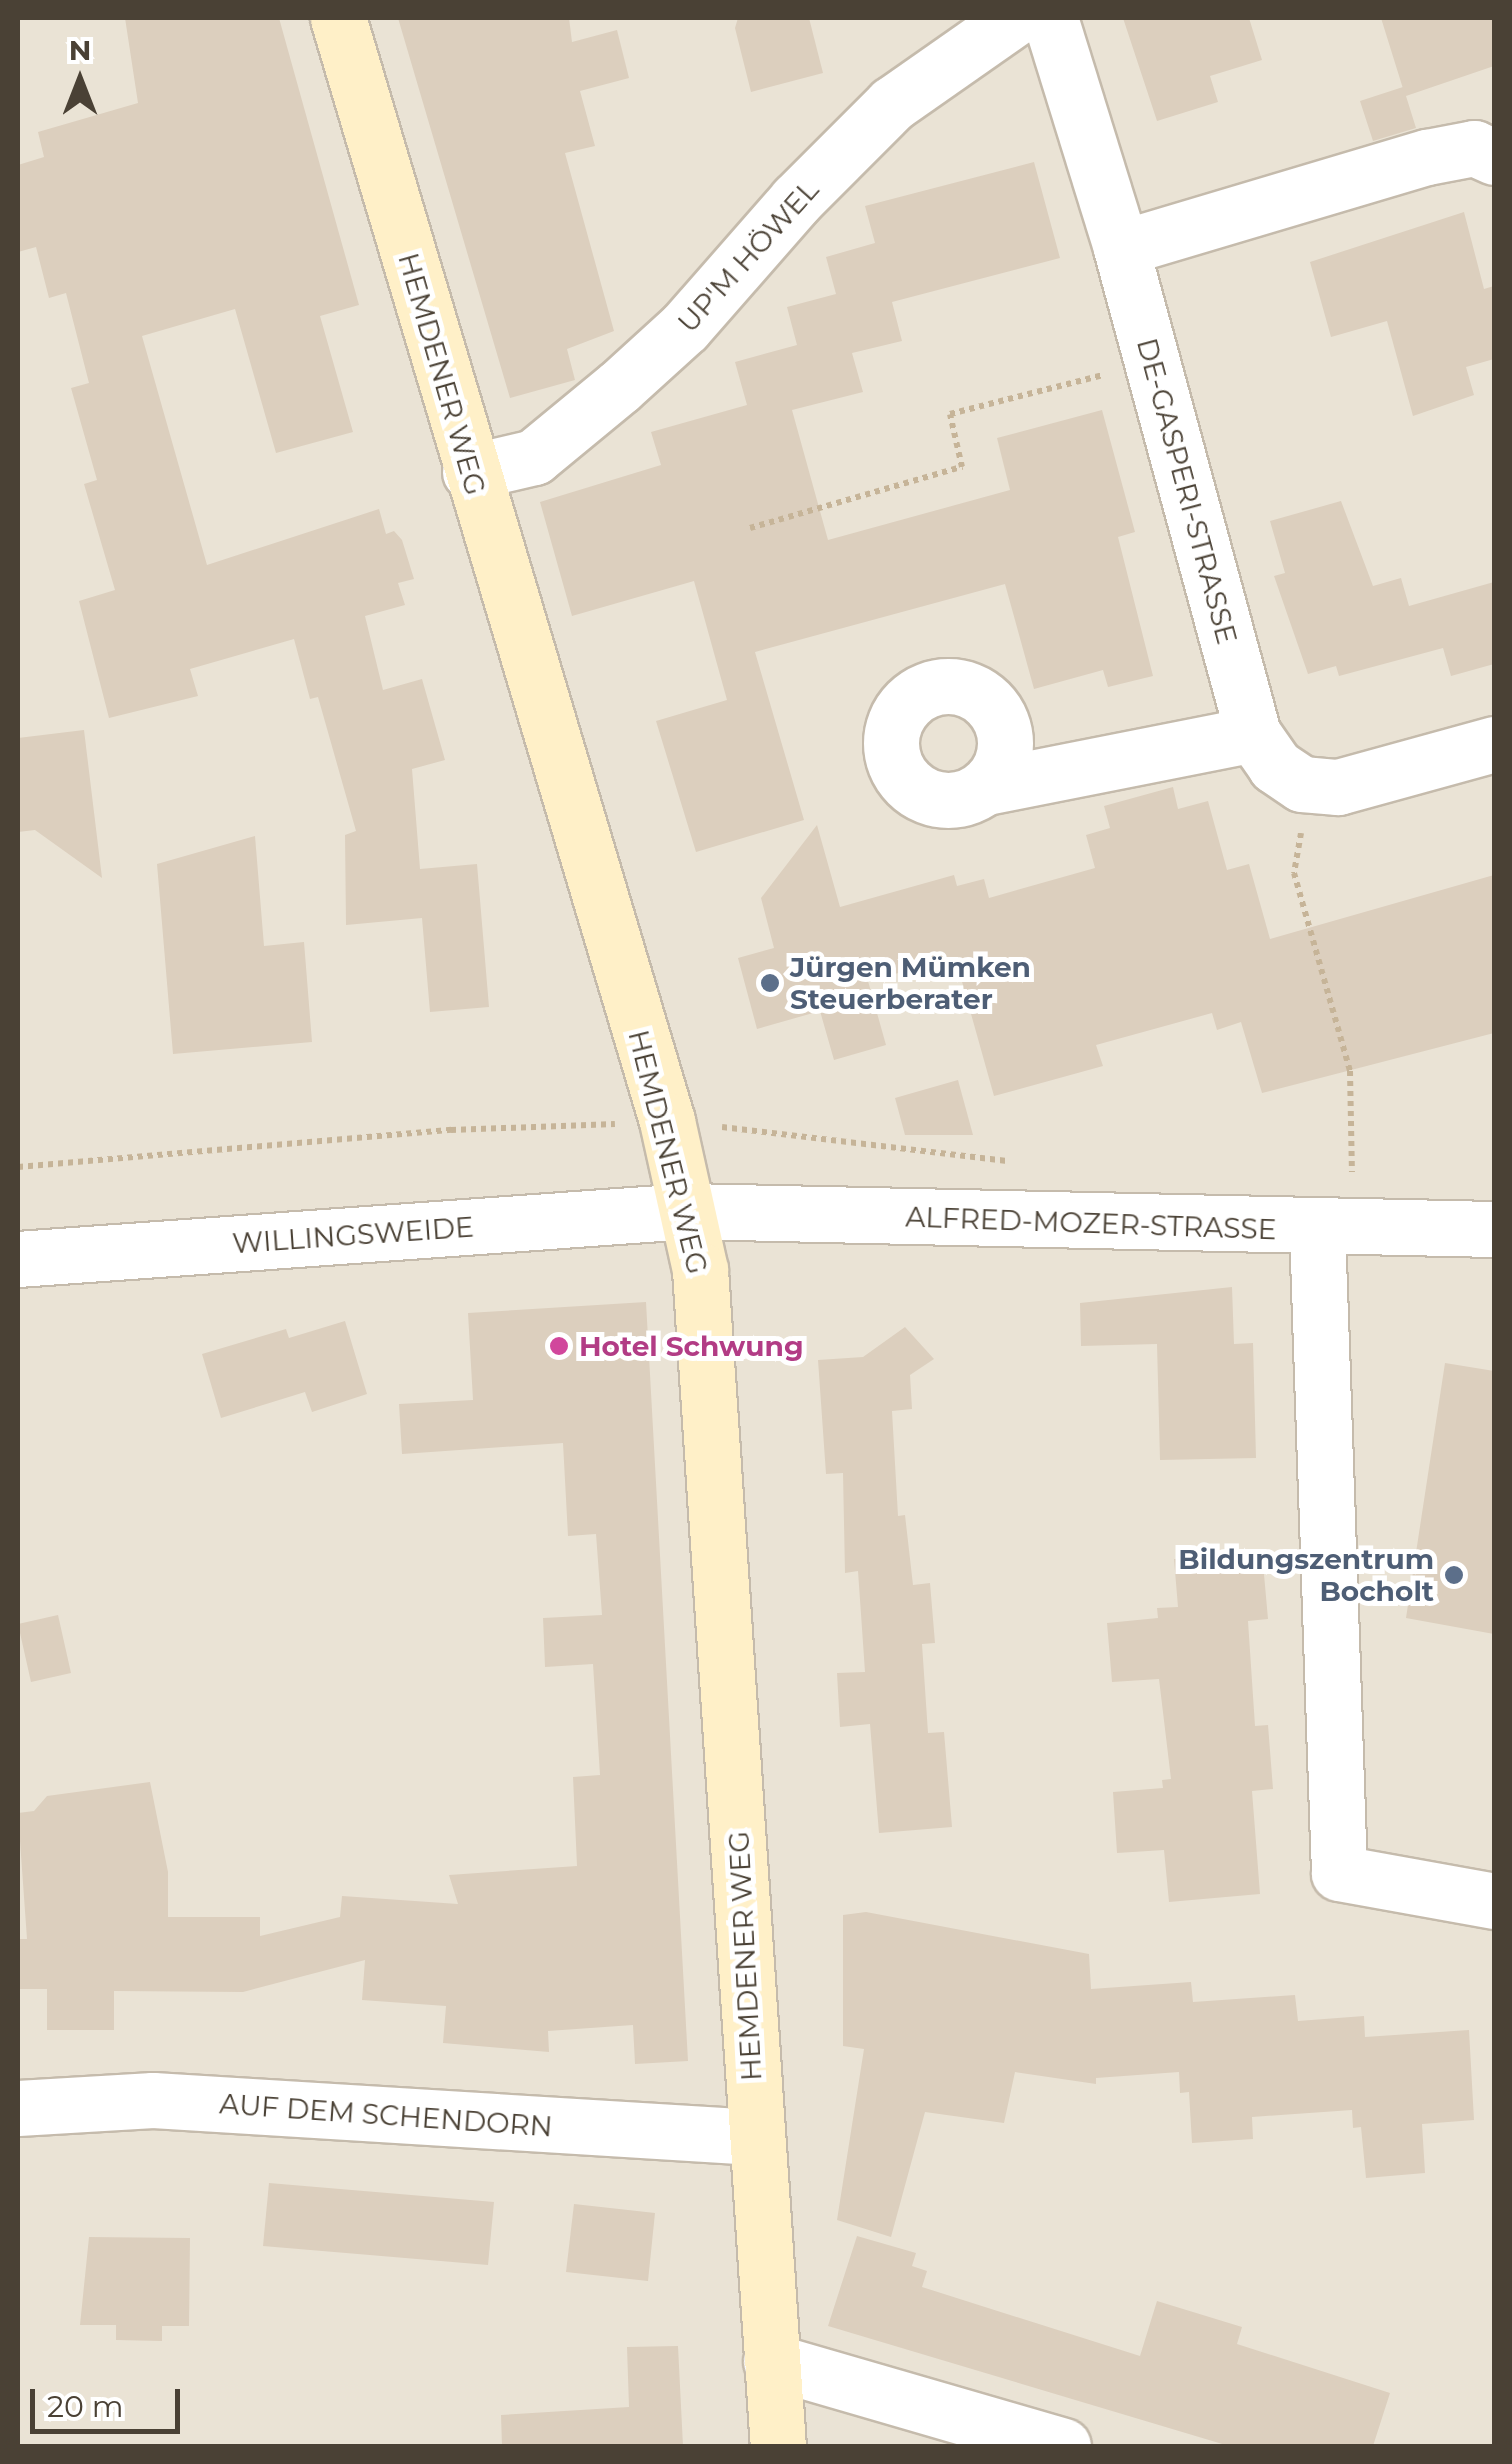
<!DOCTYPE html>
<html>
<head>
<meta charset="utf-8">
<style>
	body { margin:0 }
	#map { position:relative; width:1512px; height:2464px; overflow:hidden; background:#f5f1e7; font-family:Montserrat,sans-serif }
	div>[style] { position:absolute }
	[style*='--x'] { left:calc(var(--x)*1px); top:calc(var(--y)*1px); width:calc(var(--w)*1px); rotate:calc(var(--a)*1deg) }
	.residential>* { inset:0; background:#eae3d5 }
	.building>* { inset:0; background:#dccfbe }
	.path>* { height:6px; margin-top:-3px; transform-origin:0; background:repeating-linear-gradient(90deg,#c6b498 0 5px,transparent 0 10px) }
	.roads { filter:drop-shadow(2px 0 #c5bbac) drop-shadow(-2px 0 #c5bbac) drop-shadow(0 2px #c5bbac) drop-shadow(0 -2px #c5bbac) }
	.street>* { height:55px; margin:-27.5px; padding:0 27.5px; transform-origin:27.5px; border-radius:27.5px; background:#fff }
	.street>.ring { margin:-27.5px; padding:0; box-sizing:content-box; background:none; border:55px solid #fff; border-radius:50% }
	.secondary>* { height:55px; margin:-27.5px; padding:0 27.5px; transform-origin:27.5px; border-radius:27.5px; background:#fff0c8 }
	.dots>* { width:28px; height:28px; translate:-50% -50%; box-sizing:border-box; border:5px solid #fff; border-radius:50% }
	span { translate:-50% -50%; white-space:nowrap; text-align:center; line-height:1.15; -webkit-text-stroke:10px #fff; paint-order:stroke }
	.street-label { font-size:28px; color:#4a4135 }
	.service-label { font-size:28px; color:#4e5e75; font-weight:700 }
	.left { translate:0 -50%; text-align:left }
	.right { translate:-100% -50%; text-align:right }
	.hotel-label { font-size:28px; color:#b23c85; font-weight:700 }
	.frame { position:absolute; inset:0; border:20px solid #4a4135; pointer-events:none }
	.north { position:absolute; left:30px; top:30px; width:100px; height:100px; -webkit-text-stroke:8px #fff; paint-order:stroke; rotate:0deg; font-size:28px; font-weight:700; line-height:40px; text-align:center; color:#4a4135 }
	.north::after { content:''; display:block; margin:auto; width:35px; height:45px; background:#4a4135; clip-path:polygon(50% 0,100% 100%,50% 72%,0 100%) }
	.scale { position:absolute; left:30px; top:2389px; width:150px; height:45px; box-sizing:border-box; border:5px solid #4a4135; border-top:0; padding-left:12px; font-size:30px; line-height:35px; white-space:nowrap; color:#4a4135; -webkit-text-stroke:8px #fff; paint-order:stroke }
</style>
</head>
<body>
<div id="map">
	<div class="residential">
		<div style="clip-path:polygon(18px 18px,1494px 18px,1494px 2446px,18px 2446px)"></div>
	</div>
	<div class="building">
		<div style="clip-path:polygon(125px 18px,279px 18px,359px 305px,320px 316px,353px 432px,276px 453px,235px 309px,142px 336px,207px 565px,379px 509px,386px 534px,394px 531px,402px 540px,414px 579px,398px 583px,405px 605px,365px 616px,383px 690px,422px 679px,445px 760px,412px 769px,420px 869px,477px 864px,489px 1007px,430px 1012px,422px 918px,346px 925px,345px 835px,356px 831px,318px 697px,310px 699px,294px 639px,190px 669px,198px 696px,109px 718px,79px 601px,115px 590px,84px 484px,97px 480px,71px 388px,89px 383px,66px 293px,49px 298px,36px 247px,18px 252px,18px 165px,44px 157px,38px 132px,138px 103px)"></div>
		<div style="clip-path:polygon(398px 18px,569px 18px,572px 42px,617px 30px,629px 78px,580px 91px,595px 146px,565px 153px,614px 331px,567px 349px,575px 380px,510px 398px)"></div>
		<div style="clip-path:polygon(738px 18px,809px 18px,823px 73px,751px 92px,735px 28px)"></div>
		<div style="clip-path:polygon(1123px 18px,1249px 18px,1262px 60px,1210px 76px,1218px 102px,1157px 121px)"></div>
		<div style="clip-path:polygon(1381px 18px,1494px 18px,1494px 66px,1406px 96px,1416px 128px,1373px 141px,1360px 101px,1403px 87px,1405px 95px)"></div>
		<div style="clip-path:polygon(1034px 162px,1060px 258px,892px 302px,902px 341px,852px 353px,863px 392px,792px 410px,828px 540px,1010px 490px,997px 438px,1102px 410px,1135px 532px,1118px 537px,1153px 676px,1108px 687px,1103px 670px,1034px 689px,1005px 584px,755px 652px,804px 820px,696px 852px,656px 721px,727px 700px,694px 581px,572px 616px,540px 502px,661px 465px,651px 432px,747px 405px,735px 362px,797px 345px,787px 307px,836px 294px,826px 257px,875px 243px,865px 206px)"></div>
		<div style="clip-path:polygon(1464px 212px,1484px 289px,1494px 286px,1494px 359px,1466px 367px,1474px 395px,1413px 416px,1387px 321px,1331px 337px,1310px 262px)"></div>
		<div style="clip-path:polygon(1341px 501px,1373px 586px,1401px 578px,1409px 606px,1494px 582px,1494px 664px,1451px 676px,1443px 648px,1339px 676px,1336px 666px,1308px 674px,1274px 576px,1285px 573px,1270px 521px)"></div>
		<div style="clip-path:polygon(84px 730px,102px 878px,35px 830px,18px 832px,18px 738px)"></div>
		<div style="clip-path:polygon(1173px 787px,1178px 809px,1208px 801px,1227px 870px,1249px 864px,1270px 939px,1494px 875px,1494px 1033px,1262px 1093px,1241px 1022px,1217px 1030px,1212px 1013px,1096px 1045px,1103px 1066px,994px 1096px,959px 971px,952px 973px,948px 960px,868px 981px,886px 1045px,834px 1060px,820px 1011px,757px 1029px,738px 958px,774px 948px,761px 898px,817px 825px,840px 907px,954px 875px,957px 886px,984px 879px,989px 898px,1095px 868px,1086px 835px,1110px 828px,1104px 806px)"></div>
		<div style="clip-path:polygon(255px 836px,264px 946px,304px 942px,312px 1042px,173px 1054px,157px 864px)"></div>
		<div style="clip-path:polygon(958px 1080px,973px 1135px,905px 1135px,895px 1098px)"></div>
		<div style="clip-path:polygon(1232px 1287px,1234px 1344px,1253px 1343px,1256px 1458px,1160px 1460px,1157px 1344px,1081px 1346px,1080px 1303px)"></div>
		<div style="clip-path:polygon(646px 1302px,688px 2061px,635px 2064px,633px 2025px,548px 2031px,549px 2052px,443px 2043px,446px 2006px,362px 2000px,365px 1960px,243px 1992px,114px 1991px,114px 2030px,47px 2030px,47px 1989px,18px 1989px,18px 1939px,27px 1939px,18px 1813px,34px 1811px,47px 1796px,150px 1782px,168px 1872px,168px 1917px,260px 1917px,260px 1936px,340px 1917px,342px 1896px,458px 1904px,449px 1875px,577px 1866px,573px 1777px,600px 1775px,593px 1664px,545px 1667px,543px 1618px,602px 1615px,596px 1534px,568px 1536px,563px 1443px,402px 1454px,399px 1404px,473px 1400px,468px 1313px)"></div>
		<div style="clip-path:polygon(345px 1321px,367px 1394px,312px 1412px,305px 1392px,221px 1418px,202px 1354px,286px 1329px,289px 1338px)"></div>
		<div style="clip-path:polygon(905px 1327px,934px 1359px,910px 1375px,912px 1409px,892px 1411px,898px 1516px,905px 1515px,913px 1585px,930px 1583px,935px 1643px,922px 1644px,928px 1733px,944px 1732px,952px 1827px,879px 1833px,870px 1724px,840px 1727px,837px 1673px,865px 1672px,858px 1571px,845px 1573px,843px 1473px,826px 1474px,818px 1360px,863px 1357px)"></div>
		<div style="clip-path:polygon(1445px 1363px,1494px 1371px,1494px 1634px,1406px 1618px)"></div>
		<div style="clip-path:polygon(1262px 1552px,1268px 1619px,1248px 1621px,1255px 1726px,1268px 1725px,1273px 1789px,1252px 1791px,1260px 1894px,1169px 1902px,1164px 1850px,1117px 1853px,1113px 1792px,1163px 1788px,1162px 1780px,1171px 1779px,1159px 1679px,1112px 1682px,1107px 1623px,1158px 1618px,1157px 1608px,1178px 1607px,1174px 1559px)"></div>
		<div style="clip-path:polygon(58px 1615px,71px 1673px,31px 1682px,18px 1624px)"></div>
		<div style="clip-path:polygon(866px 1912px,1089px 1954px,1091px 1989px,1191px 1982px,1193px 2002px,1295px 1995px,1298px 2021px,1364px 2016px,1365px 2037px,1469px 2030px,1474px 2120px,1422px 2124px,1425px 2173px,1366px 2178px,1361px 2127px,1353px 2128px,1352px 2110px,1252px 2117px,1253px 2139px,1192px 2143px,1189px 2092px,1180px 2093px,1179px 2072px,1096px 2078px,1096px 2084px,1015px 2072px,1004px 2123px,925px 2112px,891px 2237px,837px 2220px,864px 2049px,843px 2046px,843px 1915px)"></div>
		<div style="clip-path:polygon(269px 2183px,494px 2202px,488px 2265px,263px 2246px)"></div>
		<div style="clip-path:polygon(574px 2204px,655px 2213px,648px 2281px,566px 2272px)"></div>
		<div style="clip-path:polygon(857px 2236px,916px 2253px,912px 2266px,927px 2271px,922px 2287px,1140px 2356px,1157px 2301px,1242px 2327px,1237px 2344px,1390px 2393px,1373px 2446px,1229px 2446px,828px 2326px)"></div>
		<div style="clip-path:polygon(89px 2237px,190px 2238px,189px 2326px,162px 2326px,162px 2341px,116px 2340px,116px 2325px,80px 2325px)"></div>
		<div style="clip-path:polygon(678px 2346px,683px 2446px,502px 2446px,501px 2415px,629px 2407px,627px 2347px)"></div>
	</div>
	<div class="path">
		<div style="--x:750;--y:528;--w:221;--a:-16.1"></div>
		<div style="--x:962;--y:467;--w:54;--a:-102.8"></div>
		<div style="--x:950;--y:414;--w:158;--a:-14.3"></div>
		<div style="--x:1301;--y:833;--w:41;--a:99.9"></div>
		<div style="--x:1294;--y:873;--w:206;--a:74.2"></div>
		<div style="--x:1350;--y:1071;--w:101;--a:88.9"></div>
		<div style="--x:722;--y:1127;--w:287;--a:6.8"></div>
		<div style="--x:18;--y:1167;--w:435;--a:-4.9"></div>
		<div style="--x:451;--y:1130;--w:164;--a:-2.1"></div>
	</div>
	<div class="roads">
		<div class="street">
			<div style="--x:1050;--y:18;--w:241;--a:72.8"></div>
			<div style="--x:1121;--y:248;--w:504;--a:74.8"></div>
			<div style="--x:1253;--y:734;--w:39;--a:55"></div>
			<div style="--x:1275;--y:766;--w:32;--a:34"></div>
			<div style="--x:1302;--y:784;--w:36;--a:5"></div>
			<div style="--x:1338;--y:787;--w:162;--a:-15.4"></div>
			<div style="--x:1121;--y:248;--w:319;--a:-16.6"></div>
			<div style="--x:1427;--y:157;--w:48;--a:-10.8"></div>
			<div style="--x:1474;--y:148;--w:22;--a:24"></div>
			<div style="--x:470;--y:472;--w:66;--a:-13.2"></div>
			<div style="--x:534;--y:457;--w:110;--a:-39.5"></div>
			<div style="--x:619;--y:387;--w:89;--a:-42.3"></div>
			<div style="--x:685;--y:327;--w:169;--a:-48.8"></div>
			<div style="--x:796;--y:200;--w:136;--a:-45"></div>
			<div style="--x:892;--y:104;--w:150;--a:-35"></div>
			<div class="ring" style="left:891px;top:686px;width:59px;height:59px"></div>
			<div style="--x:986;--y:787;--w:272;--a:-11.2"></div>
			<div style="--x:1317;--y:1229;--w:644;--a:88.04"></div>
			<div style="--x:1339;--y:1873;--w:158;--a:10.2"></div>
			<div style="--x:18;--y:1259;--w:672;--a:-4.1"></div>
			<div style="--x:688;--y:1211;--w:806;--a:1.28"></div>
			<div style="--x:18;--y:2108;--w:135;--a:-3.4"></div>
			<div style="--x:153;--y:2100;--w:603;--a:3.52"></div>
			<div style="--x:771;--y:2361;--w:304;--a:16.2"></div>
		</div>
		<div class="secondary">
			<div style="--x:338;--y:18;--w:1151;--a:73.39"></div>
			<div style="--x:667;--y:1121;--w:153;--a:77.5"></div>
			<div style="--x:700;--y:1270;--w:1179;--a:86.21"></div>
		</div>
	</div>
	<div class="dots">
		<div style="left:770px;top:983px;background:#5c6f8a"></div>
		<div style="left:559px;top:1346px;background:#d1479c"></div>
		<div style="left:1454px;top:1575px;background:#5c6f8a"></div>
	</div>
	<div class="street-label">
		<span style="left:748px;top:256px;rotate:-48deg">UP'M HÖWEL</span>
		<span style="left:442px;top:374px;rotate:74deg">HEMDENER WEG</span>
		<span style="left:1187px;top:491px;rotate:75deg">DE-GASPERI-STRASSE</span>
		<span style="left:668px;top:1152px;rotate:76deg">HEMDENER WEG</span>
		<span style="left:1091px;top:1223px;rotate:2deg">ALFRED-MOZER-STRASSE</span>
		<span style="left:353px;top:1235px;rotate:-4deg">WILLINGSWEIDE</span>
		<span style="left:745px;top:1956px;rotate:-93deg">HEMDENER WEG</span>
		<span style="left:386px;top:2115px;rotate:4deg">AUF DEM SCHENDORN</span>
	</div>
	<div class="service-label">
		<span class="left" style="left:790px;top:983px">Jürgen Mümken<br>Steuerberater</span>
		<span class="right" style="left:1434px;top:1575px">Bildungszentrum<br>Bocholt</span>
	</div>
	<div class="hotel-label">
		<span class="left" style="left:579px;top:1346px">Hotel Schwung</span>
	</div>
	<div class="frame"></div>
	<div class="north">N</div>
	<div class="scale">20 m</div>
</div>
</body>
</html>
